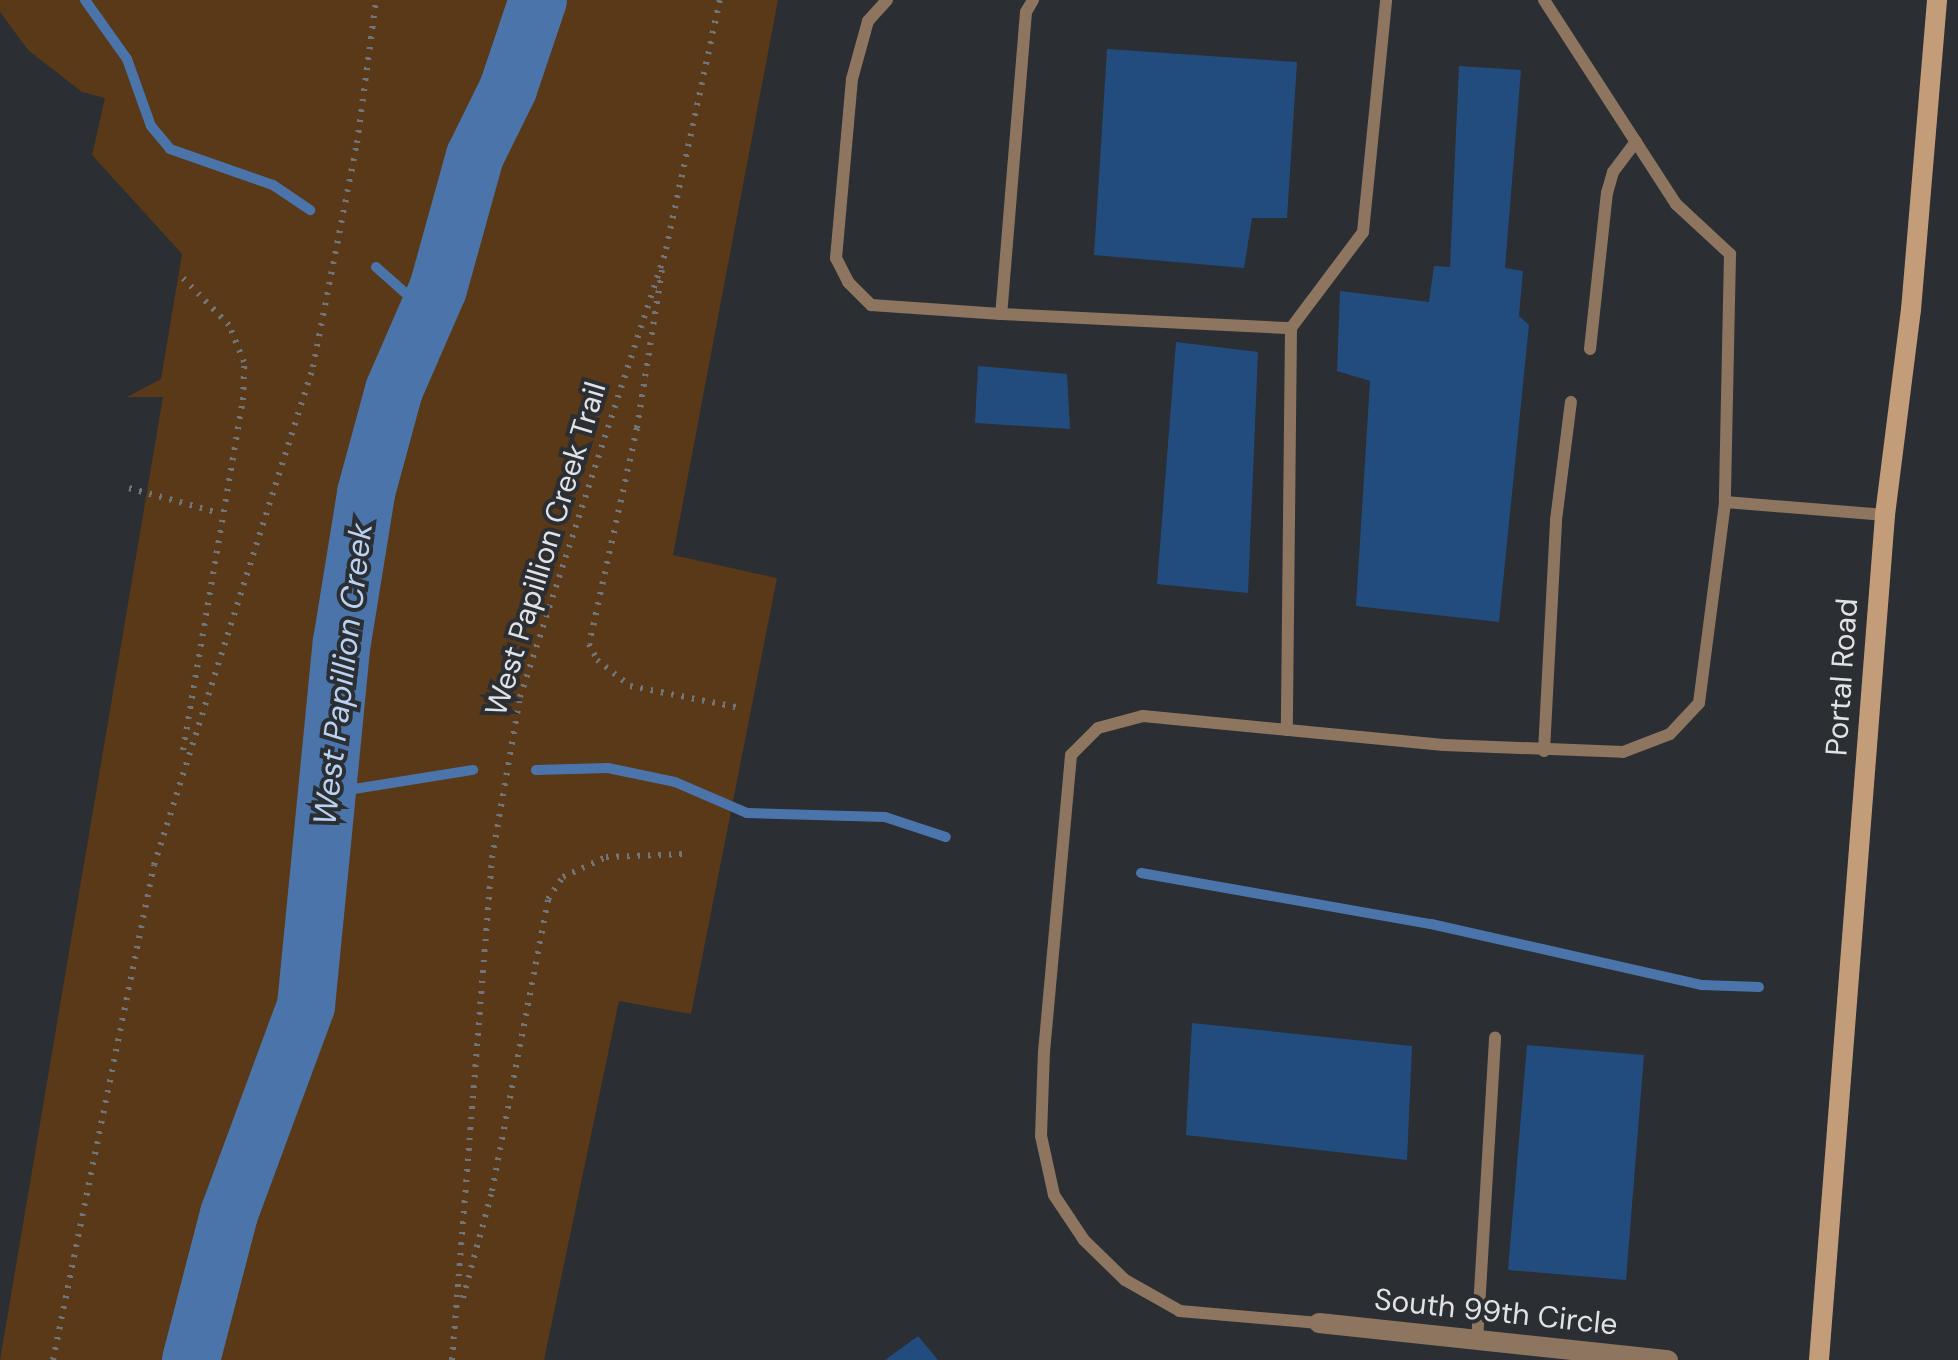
<!DOCTYPE html>
<html>
<head>
<meta charset="utf-8">
<style>
	body { margin:0 }
	#map { position:relative; width:1958px; height:1360px; overflow:hidden; background:#2b2e32; font-family:"DM Sans",sans-serif }
	div>[style] { position:absolute }
	[style*='--x'] { left:calc(var(--x)*1px); top:calc(var(--y)*1px); width:calc(var(--w)*1px); rotate:calc(var(--a)*1deg) }
	.green>* { inset:0; background:#593918 }
	.stream>* { height:10px; margin:-5px; padding:0 5px; transform-origin:5px; border-radius:5px; background:#4b75aa }
	.river>* { height:58px; margin:-29px; padding:0 29px; transform-origin:29px; border-radius:29px; background:#4b75aa }
	.building>* { inset:0; background:#234c7e }
	.path>* { height:6px; margin-top:-3px; transform-origin:0; background:repeating-linear-gradient(90deg,#727578 0 2.5px,transparent 0 10.5px) }
	.service>* { height:12px; margin:-6px; padding:0 6px; transform-origin:6px; border-radius:6px; background:#8d755f }
	.minor>* { height:20px; margin:-10px; padding:0 10px; transform-origin:10px; border-radius:10px; background:#8d755f }
	.secondary>* { height:20px; margin:-10px; padding:0 10px; transform-origin:10px; border-radius:10px; background:#c39c7a }
	span { translate:-50% -50%; white-space:nowrap; text-align:center; line-height:1.15; -webkit-text-stroke:8px #2b2e32; paint-order:stroke }
	.street-label { font-size:30px; color:#e0e2e5 }
	.water-label { font-size:32px; color:#bad2f1; font-style:italic }
</style>
</head>
<body>
<div id="map">
	<div class="green">
		<div style="clip-path:polygon(0 0,778px 0,673px 555px,777px 578px,691px 1014px,619px 1001px,544px 1360px,0 1360px,163px 397px,127px 397px,161px 379px,182px 254px,92px 155px,105px 98px,82px 92px,28px 50px,0 12px)"></div>
	</div>
	<div class="stream">
		<div style="--x:85;--y:0;--w:72;--a:54.6"></div>
		<div style="--x:127;--y:59;--w:71;--a:70.3"></div>
		<div style="--x:151;--y:126;--w:30;--a:50"></div>
		<div style="--x:170;--y:149;--w:109;--a:19.3"></div>
		<div style="--x:273;--y:185;--w:45;--a:34"></div>
		<div style="--x:376;--y:267;--w:69;--a:41.5"></div>
		<div style="--x:536;--y:770;--w:72;--a:-1.6"></div>
		<div style="--x:608;--y:768;--w:68;--a:11.8"></div>
		<div style="--x:675;--y:782;--w:78;--a:23.3"></div>
		<div style="--x:747;--y:813;--w:138;--a:1.7"></div>
		<div style="--x:885;--y:817;--w:64;--a:18.2"></div>
		<div style="--x:329;--y:793;--w:146;--a:-9.1"></div>
		<div style="--x:1141;--y:873;--w:294;--a:10"></div>
		<div style="--x:1431;--y:924;--w:278;--a:12.7"></div>
		<div style="--x:1702;--y:985;--w:57;--a:2"></div>
	</div>
	<div class="river">
		<div style="--x:191;--y:1360;--w:151;--a:-75.4"></div>
		<div style="--x:229;--y:1214;--w:222;--a:-69.7"></div>
		<div style="--x:306;--y:1006;--w:366;--a:-84.4"></div>
		<div style="--x:342;--y:642;--w:151;--a:-80.8"></div>
		<div style="--x:366;--y:493;--w:107;--a:-74.8"></div>
		<div style="--x:394;--y:390;--w:110;--a:-66.5"></div>
		<div style="--x:438;--y:289;--w:138;--a:-74.5"></div>
		<div style="--x:475;--y:156;--w:75;--a:-63.8"></div>
		<div style="--x:508;--y:89;--w:94;--a:-71.4"></div>
	</div>
	<div class="building">
		<div style="clip-path:polygon(1107px 49px,1297px 62px,1287px 218px,1252px 218px,1244px 268px,1094px 255px)"></div>
		<div style="clip-path:polygon(1459px 66px,1521px 70px,1505px 268px,1523px 271px,1519px 316px,1529px 325px,1499px 622px,1356px 606px,1370px 381px,1337px 371px,1340px 291px,1429px 302px,1434px 266px,1450px 267px)"></div>
		<div style="clip-path:polygon(1176px 342px,1258px 352px,1248px 593px,1157px 584px)"></div>
		<div style="clip-path:polygon(978px 366px,1067px 374px,1070px 429px,975px 423px)"></div>
		<div style="clip-path:polygon(1192px 1023px,1412px 1046px,1407px 1160px,1186px 1135px)"></div>
		<div style="clip-path:polygon(1527px 1045px,1644px 1055px,1626px 1280px,1508px 1270px)"></div>
		<div style="clip-path:polygon(918px 1336px,938px 1360px,885px 1360px)"></div>
	</div>
	<div class="path">
		<div style="--x:662;--y:270;--w:160;--a:99"></div>
		<div style="--x:637;--y:428;--w:221;--a:102.5"></div>
		<div style="--x:589;--y:644;--w:18;--a:63"></div>
		<div style="--x:597;--y:660;--w:42;--a:38.2"></div>
		<div style="--x:630;--y:686;--w:108;--a:11.2"></div>
		<div style="--x:129;--y:488;--w:93;--a:15.5"></div>
		<div style="--x:183;--y:750;--w:355;--a:-80.3"></div>
		<div style="--x:243;--y:400;--w:38;--a:-88"></div>
		<div style="--x:244;--y:362;--w:40;--a:-112"></div>
		<div style="--x:229;--y:325;--w:66;--a:-134.4"></div>
		<div style="--x:463;--y:1298;--w:111;--a:-74.8"></div>
		<div style="--x:492;--y:1191;--w:297;--a:-79.1"></div>
		<div style="--x:548;--y:899;--w:27;--a:-56"></div>
		<div style="--x:563;--y:877;--w:47;--a:-24.9"></div>
		<div style="--x:606;--y:857;--w:78;--a:-2.2"></div>
		<div style="--x:53;--y:1360;--w:505;--a:-78.47"></div>
		<div style="--x:154;--y:865;--w:523;--a:-72.29"></div>
		<div style="--x:313;--y:367;--w:228;--a:-78.9"></div>
		<div style="--x:357;--y:143;--w:144;--a:-82.4"></div>
		<div style="--x:452;--y:1360;--w:504;--a:-85.44"></div>
		<div style="--x:492;--y:858;--w:163;--a:-80.1"></div>
		<div style="--x:520;--y:697;--w:471;--a:-71.9"></div>
		<div style="--x:666;--y:249;--w:255;--a:-77.8"></div>
	</div>
	<div class="service">
		<div style="--x:887;--y:0;--w:28;--a:132"></div>
		<div style="--x:868;--y:21;--w:60;--a:105.4"></div>
		<div style="--x:852;--y:79;--w:180;--a:95.1"></div>
		<div style="--x:836;--y:258;--w:27;--a:63"></div>
		<div style="--x:848;--y:282;--w:33;--a:45"></div>
		<div style="--x:871;--y:305;--w:130;--a:4"></div>
		<div style="--x:1033;--y:0;--w:14;--a:120"></div>
		<div style="--x:1026;--y:12;--w:303;--a:94.7"></div>
		<div style="--x:1001;--y:314;--w:290;--a:2.8"></div>
		<div style="--x:1291;--y:328;--w:402;--a:90.6"></div>
		<div style="--x:1544;--y:0;--w:243;--a:57.1"></div>
		<div style="--x:1676;--y:204;--w:74;--a:42.8"></div>
		<div style="--x:1730;--y:254;--w:248;--a:91.2"></div>
		<div style="--x:1291;--y:328;--w:120;--a:-53.1"></div>
		<div style="--x:1363;--y:232;--w:233;--a:-84.3"></div>
		<div style="--x:1590;--y:349;--w:157;--a:-83.8"></div>
		<div style="--x:1607;--y:193;--w:22;--a:-74"></div>
		<div style="--x:1613;--y:172;--w:38;--a:-53"></div>
		<div style="--x:1544;--y:751;--w:231;--a:-87"></div>
		<div style="--x:1556;--y:520;--w:119;--a:-82.8"></div>
		<div style="--x:1319;--y:1323;--w:140;--a:-175.1"></div>
		<div style="--x:1180;--y:1311;--w:63;--a:-150.6"></div>
		<div style="--x:1125;--y:1280;--w:57;--a:-135.7"></div>
		<div style="--x:1084;--y:1240;--w:54;--a:-123.7"></div>
		<div style="--x:1054;--y:1195;--w:60;--a:-102.4"></div>
		<div style="--x:1041;--y:1136;--w:84;--a:-88"></div>
		<div style="--x:1044;--y:1052;--w:298;--a:-84.8"></div>
		<div style="--x:1071;--y:755;--w:38;--a:-45"></div>
		<div style="--x:1098;--y:728;--w:47;--a:-14.9"></div>
		<div style="--x:1143;--y:716;--w:302;--a:5.5"></div>
		<div style="--x:1444;--y:745;--w:179;--a:2.2"></div>
		<div style="--x:1623;--y:752;--w:50;--a:-21"></div>
		<div style="--x:1670;--y:734;--w:42;--a:-46.9"></div>
		<div style="--x:1699;--y:703;--w:203;--a:-82.6"></div>
		<div style="--x:1725;--y:502;--w:161;--a:4.6"></div>
		<div style="--x:1477;--y:1342;--w:305;--a:-86.6"></div>
	</div>
	<div class="minor">
		<div style="--x:1319;--y:1323;--w:351;--a:6.1"></div>
	</div>
	<div class="secondary">
		<div style="--x:1819;--y:1360;--w:848;--a:-85.53"></div>
		<div style="--x:1885;--y:515;--w:207;--a:-82.8"></div>
		<div style="--x:1911;--y:310;--w:311;--a:-85.2"></div>
	</div>
	<div class="street-label">
		<span style="left:546px;top:549px;rotate:-73deg">West Papillion Creek Trail</span>
		<span style="left:1842px;top:677px;rotate:-86deg">Portal Road</span>
		<span style="left:1496px;top:1312px;rotate:6deg">South 99th Circle</span>
	</div>
	<div class="water-label">
		<span style="left:343px;top:674px;rotate:-83deg">West Papillion Creek</span>
	</div>
</div>
</body>
</html>
